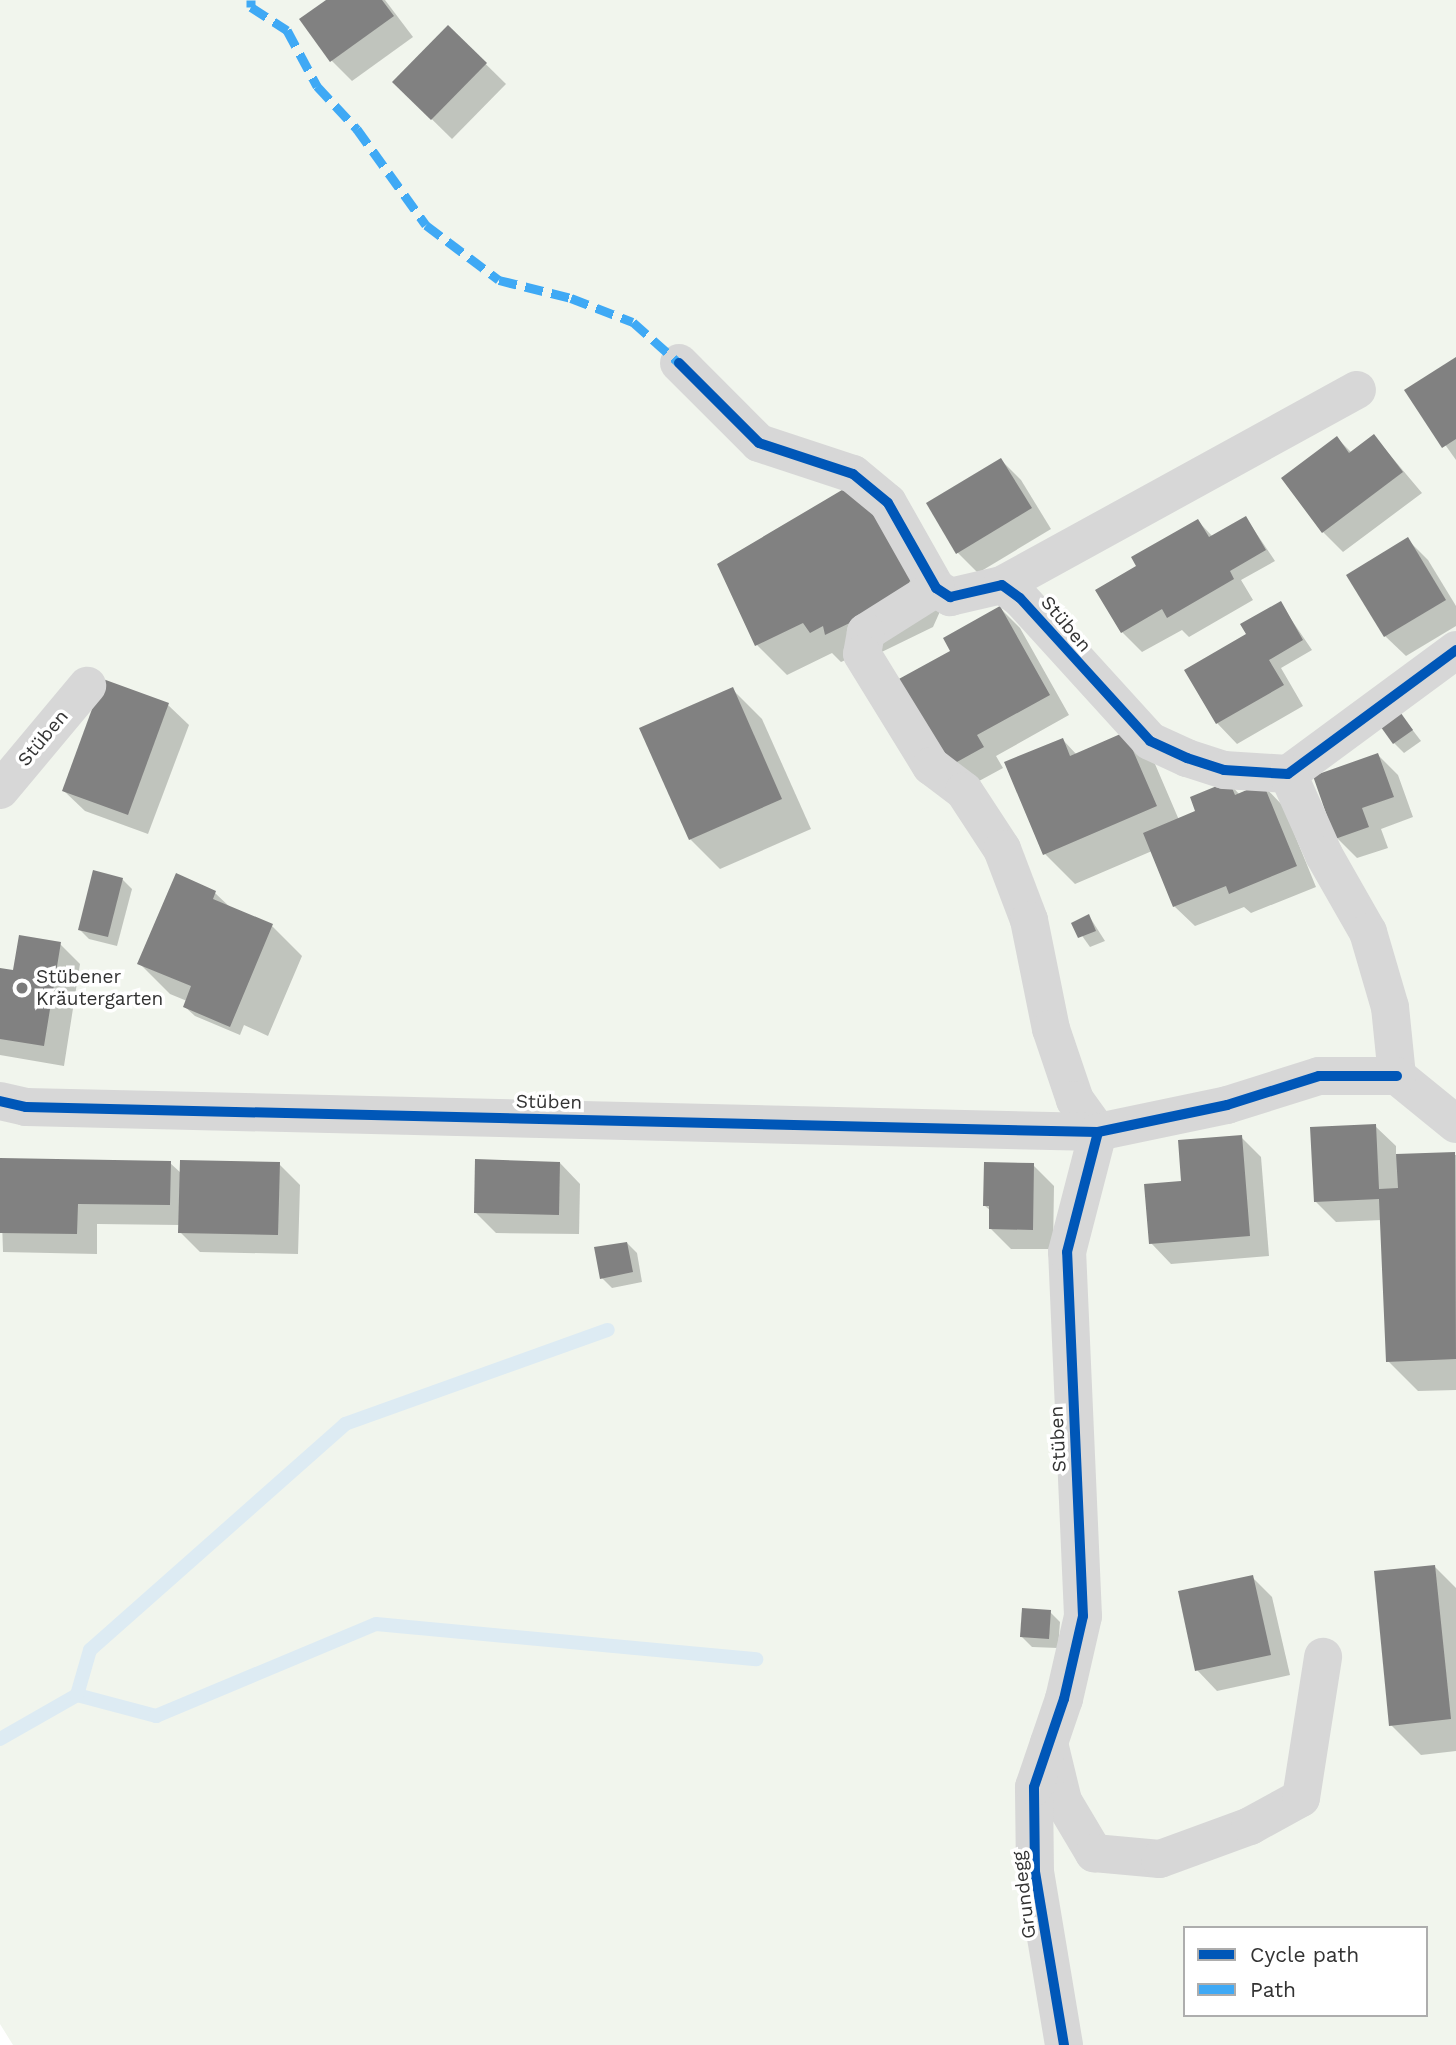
<!DOCTYPE html>
<html>
<head>
<meta charset="utf-8">
<style>
	body { margin:0 }
	#map { position:relative; width:1456px; height:2045px; overflow:hidden; background:#fff; font-family:"Work Sans",sans-serif }
	div>[style] { position:absolute }
	[style*='--x'] { left:calc(var(--x)*1px); top:calc(var(--y)*1px); width:calc(var(--w)*1px); rotate:calc(var(--a)*1deg) }
	.green>* { inset:0; background:#f1f5ed }
	.shadow>* { inset:0; background:#0003 }
	.stream>* { height:14px; margin:-7px; padding:0 7px; transform-origin:7px; border-radius:7px; background:#ddebf3 }
	.building>* { inset:0; background:#818181 }
	.minor>* { height:38px; margin:-19px; padding:0 19px; transform-origin:19px; border-radius:19px; background:#d7d7d7 }
	.quiet>* { height:9px; margin-top:-4.5px; transform-origin:0; background:repeating-linear-gradient(90deg,#3fa9f5 0 18px,transparent 0 27px) }
	.cycleway>* { height:10px; margin:-5px; padding:0 5px; transform-origin:5px; border-radius:5px; background:#0057b8 }
	.dots>* { width:19px; height:19px; translate:-50% -50%; box-sizing:border-box; border:4px solid #fff; border-radius:50% }
	span { translate:-50% -50%; white-space:nowrap; text-align:center; line-height:1.15; -webkit-text-stroke:7px #fff; paint-order:stroke }
	.street-label { font-size:19px; color:#333 }
	.poi-label { font-size:19px; color:#333 }
	.left { translate:0 -50%; text-align:left }
	.legend { position:absolute; left:1183px; top:1926px; width:245px; height:91px; box-sizing:border-box; background:#fff; border:2px solid #adadad; margin:0; padding:9px 12px; list-style:none; font-size:21px; color:#333 }
	.legend li { display:flex; align-items:center; gap:14px; height:35px }
	.legend b { width:35px; border:2px solid #adadad }
</style>
</head>
<body>
<div id="map">
	<div class="green">
		<div style="clip-path:polygon(evenodd,0 0,1456px 0,1456px 2045px,13px 2045px,0 2024px,0 0,1185px 1928px,1426px 1928px,1426px 2015px,1185px 2015px,1185px 1928px)"></div>
	</div>
	<div class="shadow">
		<div style="clip-path:polygon(329px 0,385px 0,413px 37px,352px 81px,332px 61px)"></div>
		<div style="clip-path:polygon(448px 27px,506px 84px,452px 139px,394px 82px)"></div>
		<div style="clip-path:polygon(1456px 359px,1456px 460px,1407px 391px)"></div>
		<div style="clip-path:polygon(1374px 436px,1422px 493px,1343px 552px,1323px 532px,1337px 438px,1352px 453px)"></div>
		<div style="clip-path:polygon(1001px 460px,1021px 480px,1051px 529px,978px 573px,957px 552px)"></div>
		<div style="clip-path:polygon(842px 492px,942px 607px,933px 627px,857px 664px,850px 658px,841px 662px,832px 653px,787px 675px,757px 645px,719px 564px)"></div>
		<div style="clip-path:polygon(1246px 518px,1275px 561px,1241px 580px,1253px 600px,1189px 637px,1182px 630px,1142px 652px,1122px 632px,1139px 566px,1198px 521px,1213px 537px)"></div>
		<div style="clip-path:polygon(1407px 539px,1428px 560px,1456px 606px,1456px 626px,1406px 656px,1385px 636px)"></div>
		<div style="clip-path:polygon(1280px 603px,1312px 650px,1281px 668px,1303px 706px,1237px 744px,1217px 723px)"></div>
		<div style="clip-path:polygon(1000px 608px,1020px 628px,1069px 715px,996px 756px,1003px 768px,968px 787px,948px 767px,953px 652px)"></div>
		<div style="clip-path:polygon(104px 682px,168px 705px,189px 725px,148px 834px,85px 811px,64px 791px)"></div>
		<div style="clip-path:polygon(732px 689px,762px 719px,811px 829px,720px 869px,690px 839px)"></div>
		<div style="clip-path:polygon(1398px 711px,1421px 741px,1404px 753px,1394px 743px)"></div>
		<div style="clip-path:polygon(1125px 734px,1155px 764px,1179px 820px,1198px 812px,1229px 783px,1240px 795px,1263px 785px,1283px 806px,1316px 887px,1251px 913px,1244px 907px,1195px 926px,1174px 906px,1152px 851px,1075px 884px,1045px 854px,1063px 740px,1077px 755px)"></div>
		<div style="clip-path:polygon(1378px 755px,1398px 775px,1413px 817px,1381px 829px,1388px 848px,1357px 858px,1337px 838px)"></div>
		<div style="clip-path:polygon(122px 879px,132px 889px,117px 946px,89px 939px,79px 929px)"></div>
		<div style="clip-path:polygon(215px 893px,232px 909px,272px 926px,302px 956px,268px 1036px,244px 1025px,240px 1035px,195px 1016px,185px 1007px,187px 1001px,170px 994px,140px 964px)"></div>
		<div style="clip-path:polygon(1089px 916px,1105px 941px,1090px 947px,1073px 923px)"></div>
		<div style="clip-path:polygon(60px 944px,80px 964px,64px 1066px,0 1055px,0 970px,14px 972px)"></div>
		<div style="clip-path:polygon(1375px 1126px,1396px 1146px,1396px 1156px,1456px 1155px,1456px 1390px,1418px 1391px,1388px 1361px,1382px 1220px,1336px 1222px,1315px 1201px)"></div>
		<div style="clip-path:polygon(1241px 1137px,1261px 1157px,1269px 1256px,1171px 1264px,1151px 1243px,1183px 1183px)"></div>
		<div style="clip-path:polygon(0 1160px,170px 1163px,181px 1173px,279px 1164px,300px 1185px,298px 1254px,200px 1252px,180px 1232px,180px 1225px,97px 1224px,97px 1254px,3px 1252px)"></div>
		<div style="clip-path:polygon(560px 1163px,580px 1184px,579px 1234px,496px 1233px,475px 1212px)"></div>
		<div style="clip-path:polygon(1033px 1165px,1054px 1186px,1053px 1249px,1011px 1249px,990px 1228px,991px 1211px,985px 1206px)"></div>
		<div style="clip-path:polygon(627px 1243px,637px 1253px,642px 1282px,612px 1288px,602px 1278px)"></div>
		<div style="clip-path:polygon(1435px 1567px,1456px 1588px,1456px 1751px,1421px 1755px,1391px 1725px)"></div>
		<div style="clip-path:polygon(1252px 1577px,1272px 1597px,1290px 1675px,1217px 1691px,1197px 1670px)"></div>
		<div style="clip-path:polygon(1050px 1612px,1060px 1622px,1058px 1648px,1032px 1647px,1022px 1637px)"></div>
	</div>
	<div class="stream">
		<div style="--x:77;--y:1695;--w:82;--a:14.9"></div>
		<div style="--x:156;--y:1716;--w:238;--a:-22.7"></div>
		<div style="--x:376;--y:1624;--w:382;--a:5.3"></div>
		<div style="--x:0;--y:1739;--w:89;--a:-29.7"></div>
		<div style="--x:77;--y:1695;--w:47;--a:-73.9"></div>
		<div style="--x:90;--y:1650;--w:341;--a:-41.5"></div>
		<div style="--x:345;--y:1424;--w:279;--a:-19.7"></div>
	</div>
	<div class="building">
		<div style="clip-path:polygon(326px 0,382px 0,394px 16px,330px 62px,299px 19px)"></div>
		<div style="clip-path:polygon(448px 25px,487px 63px,431px 120px,392px 82px)"></div>
		<div style="clip-path:polygon(1456px 357px,1456px 439px,1442px 448px,1404px 390px)"></div>
		<div style="clip-path:polygon(1374px 434px,1403px 472px,1322px 533px,1281px 478px,1337px 436px,1349px 453px)"></div>
		<div style="clip-path:polygon(1001px 458px,1032px 508px,956px 554px,926px 503px)"></div>
		<div style="clip-path:polygon(842px 490px,872px 501px,912px 576px,903px 597px,825px 635px,823px 626px,810px 633px,803px 623px,755px 646px,717px 564px)"></div>
		<div style="clip-path:polygon(1246px 516px,1266px 550px,1230px 571px,1234px 579px,1167px 618px,1162px 609px,1121px 633px,1095px 590px,1136px 566px,1131px 557px,1198px 519px,1209px 537px)"></div>
		<div style="clip-path:polygon(1408px 537px,1446px 600px,1384px 637px,1346px 575px)"></div>
		<div style="clip-path:polygon(1281px 601px,1303px 640px,1269px 660px,1284px 685px,1216px 724px,1184px 670px,1246px 634px,1240px 624px)"></div>
		<div style="clip-path:polygon(1000px 606px,1050px 695px,977px 735px,984px 747px,946px 768px,897px 680px,950px 651px,943px 638px)"></div>
		<div style="clip-path:polygon(103px 679px,169px 703px,128px 815px,62px 791px)"></div>
		<div style="clip-path:polygon(733px 687px,782px 799px,689px 840px,639px 728px)"></div>
		<div style="clip-path:polygon(1398px 709px,1413px 730px,1393px 744px,1378px 723px)"></div>
		<div style="clip-path:polygon(1125px 732px,1157px 806px,1043px 855px,1004px 762px,1063px 738px,1070px 756px)"></div>
		<div style="clip-path:polygon(1378px 753px,1394px 797px,1362px 808px,1369px 827px,1335px 839px,1313px 776px)"></div>
		<div style="clip-path:polygon(1229px 781px,1235px 795px,1263px 783px,1297px 866px,1229px 894px,1226px 886px,1173px 907px,1143px 833px,1195px 811px,1190px 797px)"></div>
		<div style="clip-path:polygon(93px 870px,123px 878px,108px 937px,78px 930px)"></div>
		<div style="clip-path:polygon(176px 873px,216px 891px,213px 899px,273px 924px,230px 1027px,183px 1007px,191px 986px,137px 964px)"></div>
		<div style="clip-path:polygon(1089px 914px,1096px 931px,1078px 938px,1071px 923px)"></div>
		<div style="clip-path:polygon(19px 935px,61px 942px,44px 1046px,0 1039px,0 968px,13px 970px)"></div>
		<div style="clip-path:polygon(1376px 1124px,1379px 1189px,1398px 1188px,1396px 1154px,1455px 1152px,1456px 1359px,1386px 1362px,1379px 1199px,1314px 1202px,1310px 1127px)"></div>
		<div style="clip-path:polygon(1242px 1135px,1250px 1236px,1149px 1244px,1144px 1184px,1181px 1181px,1178px 1140px)"></div>
		<div style="clip-path:polygon(0 1158px,171px 1161px,170px 1205px,78px 1204px,77px 1234px,0 1233px)"></div>
		<div style="clip-path:polygon(475px 1159px,560px 1162px,559px 1215px,474px 1213px)"></div>
		<div style="clip-path:polygon(180px 1160px,280px 1162px,278px 1235px,178px 1233px)"></div>
		<div style="clip-path:polygon(984px 1162px,1034px 1163px,1033px 1230px,989px 1229px,989px 1206px,983px 1206px)"></div>
		<div style="clip-path:polygon(627px 1242px,633px 1272px,600px 1279px,594px 1247px)"></div>
		<div style="clip-path:polygon(1435px 1565px,1451px 1719px,1389px 1726px,1374px 1571px)"></div>
		<div style="clip-path:polygon(1253px 1575px,1271px 1655px,1195px 1671px,1178px 1591px)"></div>
		<div style="clip-path:polygon(1022px 1608px,1051px 1610px,1049px 1639px,1020px 1637px)"></div>
	</div>
	<div class="minor">
		<div style="--x:679;--y:363;--w:113;--a:45"></div>
		<div style="--x:759;--y:443;--w:99;--a:18.3"></div>
		<div style="--x:853;--y:474;--w:45;--a:39.6"></div>
		<div style="--x:888;--y:503;--w:98;--a:60.5"></div>
		<div style="--x:936;--y:588;--w:17;--a:33"></div>
		<div style="--x:950;--y:597;--w:53;--a:-13"></div>
		<div style="--x:1002;--y:585;--w:22;--a:36"></div>
		<div style="--x:1020;--y:598;--w:193;--a:47.7"></div>
		<div style="--x:1150;--y:741;--w:41;--a:24.7"></div>
		<div style="--x:1187;--y:758;--w:39;--a:18"></div>
		<div style="--x:1224;--y:770;--w:64;--a:3.6"></div>
		<div style="--x:1288;--y:774;--w:209;--a:-36.4"></div>
		<div style="--x:1002;--y:585;--w:405;--a:-28.8"></div>
		<div style="--x:936;--y:588;--w:83;--a:147.8"></div>
		<div style="--x:866;--y:632;--w:22;--a:100"></div>
		<div style="--x:862;--y:654;--w:132;--a:58.4"></div>
		<div style="--x:931;--y:766;--w:41;--a:37.1"></div>
		<div style="--x:964;--y:791;--w:69;--a:56.8"></div>
		<div style="--x:1002;--y:849;--w:76;--a:69.2"></div>
		<div style="--x:1029;--y:920;--w:111;--a:78.6"></div>
		<div style="--x:1051;--y:1029;--w:75;--a:71.3"></div>
		<div style="--x:1075;--y:1100;--w:39;--a:54"></div>
		<div style="--x:1288;--y:774;--w:89;--a:66"></div>
		<div style="--x:1324;--y:855;--w:89;--a:60.3"></div>
		<div style="--x:1368;--y:932;--w:78;--a:73.7"></div>
		<div style="--x:1390;--y:1007;--w:69;--a:84.2"></div>
		<div style="--x:0;--y:790;--w:136;--a:-50.1"></div>
		<div style="--x:1397;--y:1076;--w:76;--a:39.1"></div>
		<div style="--x:0;--y:1101;--w:27;--a:13"></div>
		<div style="--x:26;--y:1107;--w:1072;--a:1.34"></div>
		<div style="--x:1098;--y:1132;--w:132;--a:-11.8"></div>
		<div style="--x:1227;--y:1105;--w:96;--a:-17.5"></div>
		<div style="--x:1319;--y:1076;--w:78;--a:0"></div>
		<div style="--x:1049;--y:1743;--w:60;--a:76.4"></div>
		<div style="--x:1063;--y:1801;--w:61;--a:59.2"></div>
		<div style="--x:1094;--y:1853;--w:66;--a:5.2"></div>
		<div style="--x:1160;--y:1859;--w:96;--a:-20.1"></div>
		<div style="--x:1250;--y:1826;--w:58;--a:-28.8"></div>
		<div style="--x:1301;--y:1798;--w:143;--a:-81.1"></div>
		<div style="--x:1064;--y:2045;--w:175;--a:-99.5"></div>
		<div style="--x:1035;--y:1872;--w:85;--a:-90.7"></div>
		<div style="--x:1034;--y:1787;--w:93;--a:-71.2"></div>
		<div style="--x:1064;--y:1699;--w:85;--a:-77.1"></div>
		<div style="--x:1083;--y:1616;--w:364;--a:-92.5"></div>
		<div style="--x:1067;--y:1252;--w:124;--a:-75.5"></div>
	</div>
	<div class="quiet">
		<div style="--x:251;--y:0;--w:7;--a:90"></div>
		<div style="--x:251;--y:7;--w:43;--a:32.6"></div>
		<div style="--x:287;--y:30;--w:64;--a:61.8"></div>
		<div style="--x:317;--y:86;--w:59;--a:47.1"></div>
		<div style="--x:357;--y:129;--w:118;--a:54.3"></div>
		<div style="--x:426;--y:225;--w:91;--a:37"></div>
		<div style="--x:499;--y:280;--w:74;--a:14"></div>
		<div style="--x:571;--y:298;--w:66;--a:21.2"></div>
		<div style="--x:633;--y:322;--w:62;--a:41.7"></div>
	</div>
	<div class="cycleway">
		<div style="--x:679;--y:363;--w:113;--a:45"></div>
		<div style="--x:759;--y:443;--w:99;--a:18.3"></div>
		<div style="--x:853;--y:474;--w:45;--a:39.6"></div>
		<div style="--x:888;--y:503;--w:98;--a:60.5"></div>
		<div style="--x:936;--y:588;--w:17;--a:33"></div>
		<div style="--x:950;--y:597;--w:53;--a:-13"></div>
		<div style="--x:1002;--y:585;--w:22;--a:36"></div>
		<div style="--x:1020;--y:598;--w:193;--a:47.7"></div>
		<div style="--x:1150;--y:741;--w:41;--a:24.7"></div>
		<div style="--x:1187;--y:758;--w:39;--a:18"></div>
		<div style="--x:1224;--y:770;--w:64;--a:3.6"></div>
		<div style="--x:1288;--y:774;--w:209;--a:-36.4"></div>
		<div style="--x:0;--y:1101;--w:27;--a:13"></div>
		<div style="--x:26;--y:1107;--w:1072;--a:1.34"></div>
		<div style="--x:1098;--y:1132;--w:132;--a:-11.8"></div>
		<div style="--x:1227;--y:1105;--w:96;--a:-17.5"></div>
		<div style="--x:1319;--y:1076;--w:78;--a:0"></div>
		<div style="--x:1064;--y:2045;--w:175;--a:-99.5"></div>
		<div style="--x:1035;--y:1872;--w:85;--a:-90.7"></div>
		<div style="--x:1034;--y:1787;--w:93;--a:-71.2"></div>
		<div style="--x:1064;--y:1699;--w:85;--a:-77.1"></div>
		<div style="--x:1083;--y:1616;--w:364;--a:-92.5"></div>
		<div style="--x:1067;--y:1252;--w:124;--a:-75.5"></div>
	</div>
	<div class="dots">
		<div style="left:22px;top:988px;background:#7a7a7a"></div>
	</div>
	<div class="street-label">
		<span style="left:1066px;top:624px;rotate:50deg">Stüben</span>
		<span style="left:43px;top:738px;rotate:-50deg">Stüben</span>
		<span style="left:549px;top:1102px;rotate:1deg">Stüben</span>
		<span style="left:1058px;top:1439px;rotate:-93deg">Stüben</span>
		<span style="left:1024px;top:1895px;rotate:-97deg">Grundegg</span>
	</div>
	<div class="poi-label">
		<span class="left" style="left:36px;top:988px">Stübener<br>Kräutergarten</span>
	</div>
	<ul class="legend">
	<li><b style="height:9px;background:#0057b8"></b>Cycle path</li>
	<li><b style="height:9px;background:#3fa9f5"></b>Path</li>
	</ul>
</div>
</body>
</html>
